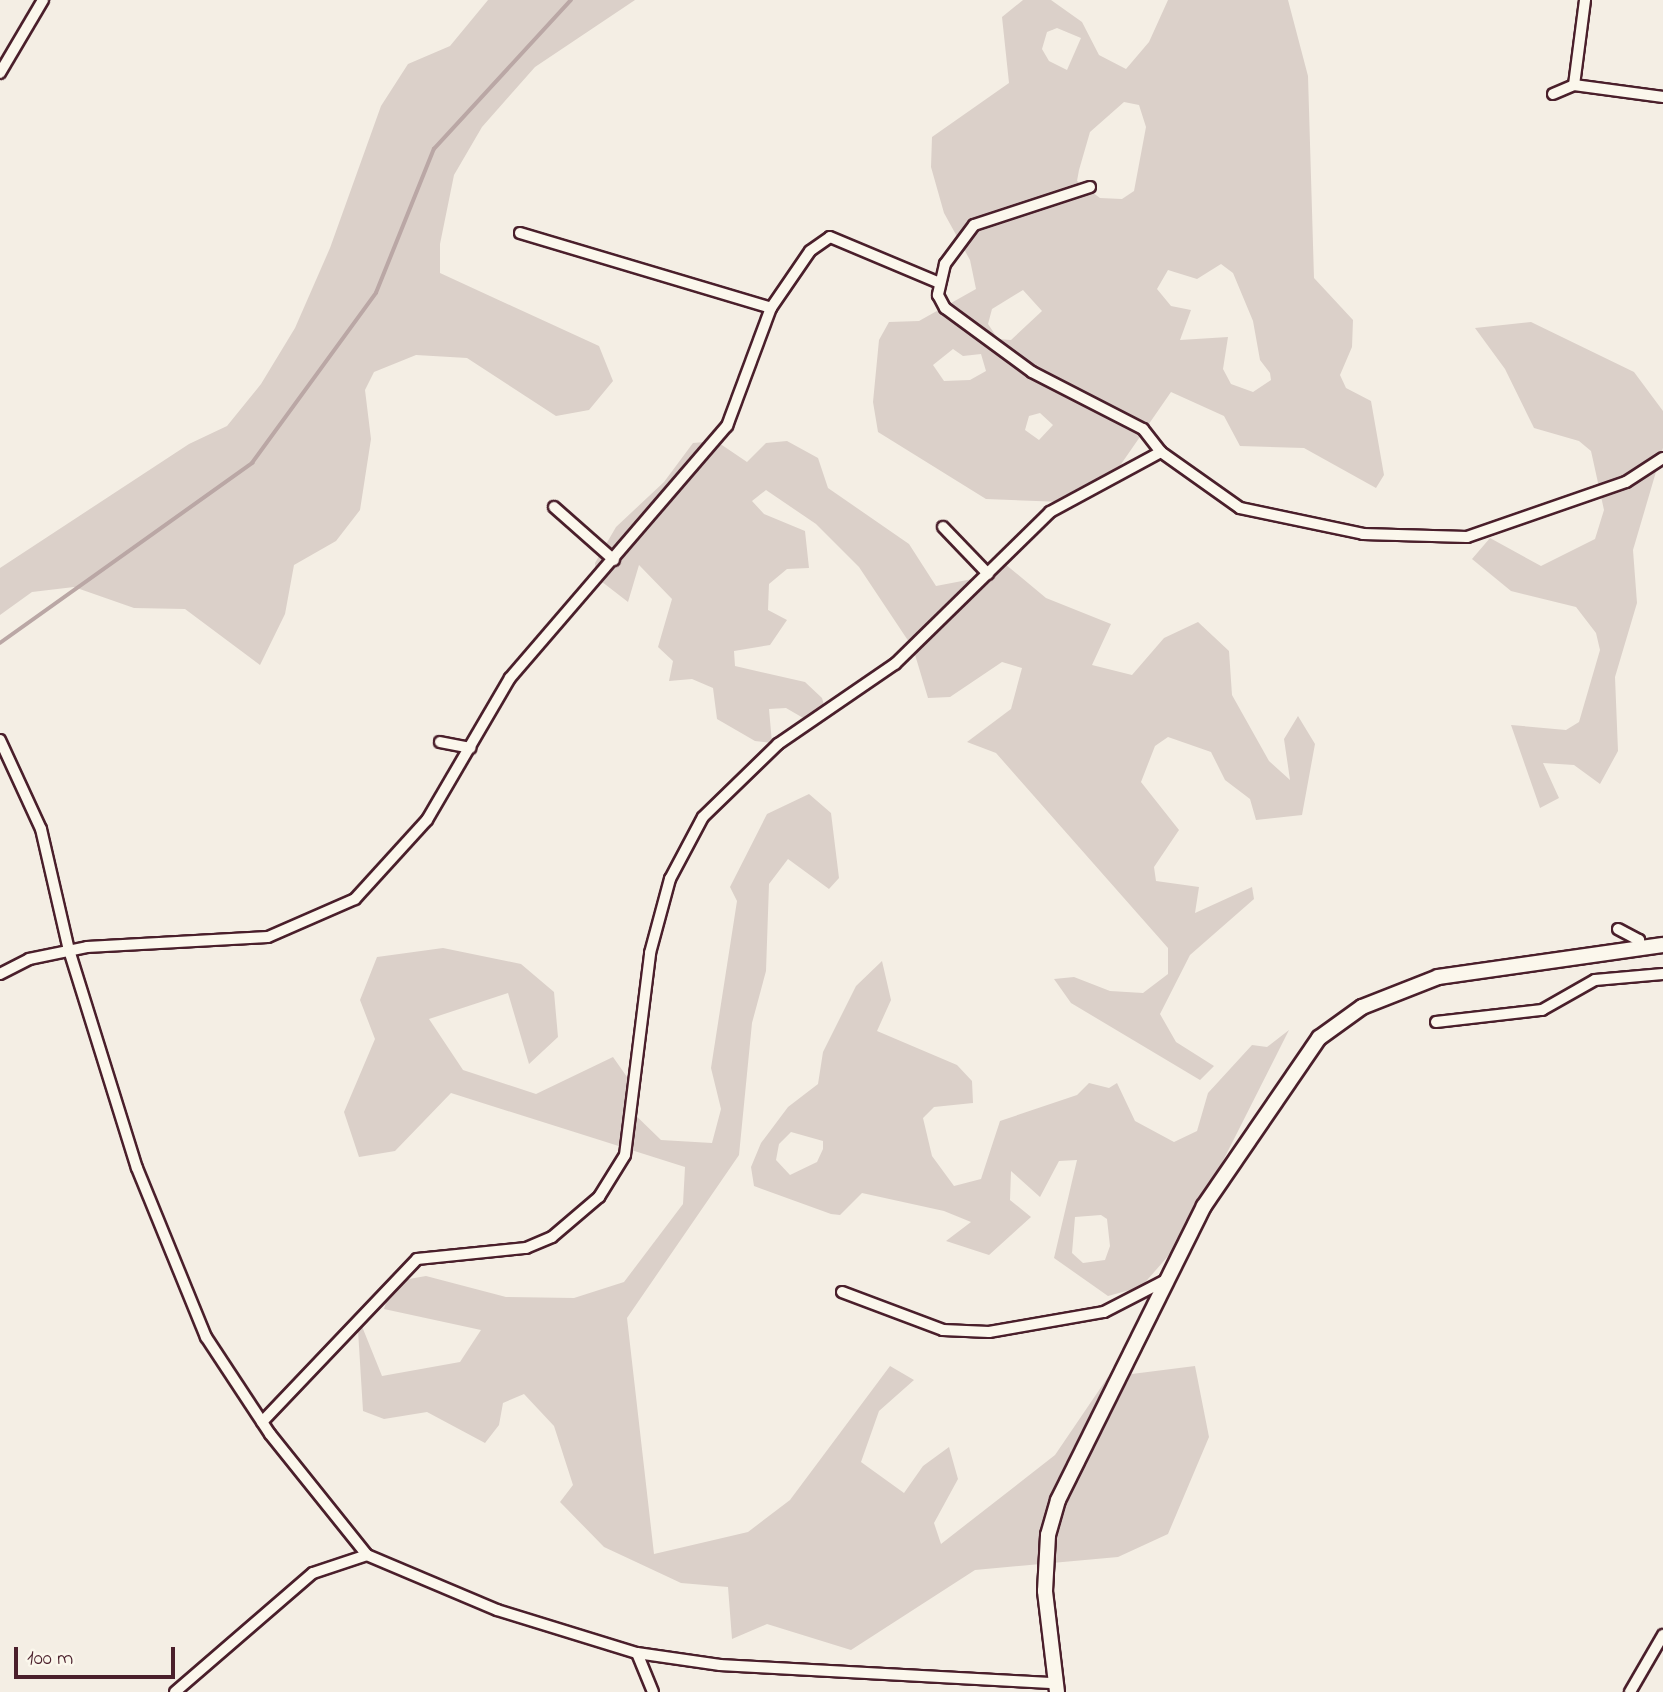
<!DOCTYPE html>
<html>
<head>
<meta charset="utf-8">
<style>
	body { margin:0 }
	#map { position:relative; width:1663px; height:1692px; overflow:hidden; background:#f4eee4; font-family:"Indie Flower",sans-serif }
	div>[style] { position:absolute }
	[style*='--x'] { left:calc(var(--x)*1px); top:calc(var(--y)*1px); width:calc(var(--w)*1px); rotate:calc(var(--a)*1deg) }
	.green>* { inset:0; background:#dbd0c9 }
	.stream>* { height:3.5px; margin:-1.75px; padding:0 1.75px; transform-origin:1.75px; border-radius:1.75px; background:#baa7a5 }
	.roads { filter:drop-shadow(2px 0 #4a1f2b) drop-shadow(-2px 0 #4a1f2b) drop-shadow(0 2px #4a1f2b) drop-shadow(0 -2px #4a1f2b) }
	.minor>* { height:10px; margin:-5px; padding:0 5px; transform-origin:5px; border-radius:5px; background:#fbf7ec }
	.secondary>* { height:14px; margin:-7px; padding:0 7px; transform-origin:7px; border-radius:7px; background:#fbf7ec }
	span { translate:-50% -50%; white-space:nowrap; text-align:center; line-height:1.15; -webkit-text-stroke:5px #fbf7ec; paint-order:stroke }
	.scale { position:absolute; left:14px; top:1647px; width:161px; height:32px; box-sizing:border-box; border:4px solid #4a1f2b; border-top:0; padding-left:9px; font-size:21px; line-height:24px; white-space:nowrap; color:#4a1f2b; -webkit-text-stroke:5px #fbf7ec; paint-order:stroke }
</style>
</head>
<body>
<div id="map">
	<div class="green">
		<div style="clip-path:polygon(488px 0,635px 0,535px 67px,482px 127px,454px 175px,440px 244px,440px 273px,599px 346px,613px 381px,589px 410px,556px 416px,467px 358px,416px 355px,374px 372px,365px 390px,371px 439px,360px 510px,336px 541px,294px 565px,285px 614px,260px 665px,185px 609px,134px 608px,74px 587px,32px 592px,0 615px,0 568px,189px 444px,227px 426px,261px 384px,295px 328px,330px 248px,381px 106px,408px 64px,450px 46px)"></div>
		<div style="clip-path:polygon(evenodd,1023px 0,1051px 0,1082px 22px,1099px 55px,1126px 69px,1149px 42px,1168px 0,1288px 0,1308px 76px,1314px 278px,1353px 320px,1352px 347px,1340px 375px,1346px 388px,1371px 401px,1384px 475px,1376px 488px,1304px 448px,1240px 446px,1224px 416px,1171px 392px,1117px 470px,1063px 502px,986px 499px,878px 432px,873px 402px,879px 340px,889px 322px,919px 321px,976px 289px,970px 260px,944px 213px,931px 167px,932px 137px,1009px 83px,1002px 17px,1023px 0,1057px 28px,1081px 38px,1067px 70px,1049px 61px,1042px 49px,1047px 32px,1057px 28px,1023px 0,1124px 102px,1139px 105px,1146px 127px,1134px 191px,1122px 199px,1100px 198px,1077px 181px,1079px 170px,1090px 132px,1124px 102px,1023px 0,1221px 264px,1233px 273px,1253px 321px,1260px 360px,1270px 373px,1271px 380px,1253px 392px,1231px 384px,1223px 369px,1228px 337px,1180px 340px,1191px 310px,1171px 306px,1157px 289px,1168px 270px,1197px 279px,1221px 264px,1023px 0,1023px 290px,1042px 311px,1011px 340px,998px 339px,988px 324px,992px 309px,1023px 290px,1023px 0,953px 349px,963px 356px,981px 354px,986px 371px,970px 380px,944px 381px,933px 365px,953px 349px,1023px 0,1040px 413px,1053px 425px,1039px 440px,1025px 430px,1029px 416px,1040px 413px)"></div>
		<div style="clip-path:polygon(1531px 322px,1634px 372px,1663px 411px,1663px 448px,1633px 550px,1637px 603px,1615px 677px,1618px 751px,1600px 784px,1574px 765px,1543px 763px,1559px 798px,1540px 808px,1511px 725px,1566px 730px,1579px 722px,1600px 650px,1596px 633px,1576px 607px,1511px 591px,1472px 559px,1490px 538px,1541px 566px,1595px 539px,1604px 510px,1591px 451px,1579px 441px,1534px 428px,1505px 369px,1475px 328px)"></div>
		<div style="clip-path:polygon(716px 441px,747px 462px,766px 443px,787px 441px,818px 458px,828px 488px,909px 544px,936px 586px,983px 577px,999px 559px,1046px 598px,1111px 624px,1092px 665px,1132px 675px,1164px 638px,1198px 622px,1229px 651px,1232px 695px,1269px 761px,1290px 780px,1284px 739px,1298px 716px,1315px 744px,1302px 815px,1256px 820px,1250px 799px,1225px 780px,1211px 752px,1168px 737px,1155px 746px,1141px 782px,1179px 830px,1154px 867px,1156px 881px,1199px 887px,1195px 913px,1252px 887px,1254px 899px,1190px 955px,1160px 1014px,1176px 1042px,1214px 1066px,1200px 1080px,1071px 1003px,1054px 979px,1074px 977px,1110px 991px,1143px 993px,1168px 974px,1168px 948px,996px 753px,967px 742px,1011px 709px,1022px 668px,1002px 662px,950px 697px,928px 698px,913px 648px,859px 567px,816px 524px,766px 490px,752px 501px,764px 514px,805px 531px,809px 568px,787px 569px,769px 584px,768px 610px,787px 620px,770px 645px,734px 651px,735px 666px,805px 682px,822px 698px,828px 719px,817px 726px,786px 708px,769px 709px,772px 743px,755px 741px,717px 719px,713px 688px,692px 679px,669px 681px,673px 661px,658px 647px,672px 599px,639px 565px,628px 602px,597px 578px,595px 563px,616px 527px,664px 482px,693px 443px)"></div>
		<div style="clip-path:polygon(809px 794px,831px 813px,839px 878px,829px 889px,788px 859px,769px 884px,766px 971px,752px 1023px,739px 1155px,627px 1318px,654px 1554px,748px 1532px,790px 1500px,890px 1366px,914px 1380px,879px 1411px,861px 1462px,904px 1493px,923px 1466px,949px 1447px,958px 1479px,934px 1523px,941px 1544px,1055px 1455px,1108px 1377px,1195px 1366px,1209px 1437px,1168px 1534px,1118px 1557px,975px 1570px,851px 1650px,767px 1624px,732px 1639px,728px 1587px,681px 1583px,604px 1547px,560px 1502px,573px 1485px,554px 1426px,524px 1394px,503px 1403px,499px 1425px,485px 1443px,427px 1412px,384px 1419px,363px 1411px,357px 1314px,382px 1376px,460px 1362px,481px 1330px,384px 1309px,392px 1282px,426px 1276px,506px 1297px,574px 1298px,624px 1282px,683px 1204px,685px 1167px,451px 1093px,395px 1151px,359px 1157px,344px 1112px,375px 1039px,360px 1000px,377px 957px,443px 948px,521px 964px,554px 992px,558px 1037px,529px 1064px,508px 993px,429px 1019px,463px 1070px,536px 1094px,613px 1057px,627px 1077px,626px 1106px,661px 1140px,712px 1143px,721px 1109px,711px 1068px,737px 901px,730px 887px,767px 814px)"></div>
		<div style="clip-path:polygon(evenodd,882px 961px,891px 1000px,877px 1031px,957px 1065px,972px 1081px,973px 1103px,934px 1107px,923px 1118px,932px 1156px,954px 1186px,981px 1179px,1000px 1121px,1077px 1095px,1089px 1083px,1109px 1088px,1117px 1083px,1135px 1121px,1174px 1142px,1197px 1131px,1208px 1093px,1252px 1045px,1267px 1047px,1289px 1030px,1184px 1238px,1141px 1287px,1108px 1296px,1054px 1258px,1077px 1160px,1059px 1161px,1040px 1197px,1011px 1171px,1010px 1200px,1031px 1217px,989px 1255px,946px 1241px,971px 1222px,944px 1211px,862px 1193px,840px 1215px,831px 1214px,754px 1186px,751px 1167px,761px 1143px,788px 1107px,818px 1084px,823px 1052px,856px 986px,882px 961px,791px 1132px,823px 1141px,823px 1149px,817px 1162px,790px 1175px,776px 1160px,779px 1144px,791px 1132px,882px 961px,1101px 1215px,1107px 1219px,1110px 1246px,1105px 1260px,1083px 1263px,1072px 1253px,1075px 1217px,1101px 1215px)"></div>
	</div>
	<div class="stream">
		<div style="--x:0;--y:643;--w:310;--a:-35.5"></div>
		<div style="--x:252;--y:463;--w:210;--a:-53.9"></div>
		<div style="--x:376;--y:293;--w:155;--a:-68.1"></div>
		<div style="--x:434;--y:149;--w:202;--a:-47.4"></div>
	</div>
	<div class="roads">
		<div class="minor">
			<div style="--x:0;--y:73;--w:85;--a:-59.5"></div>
			<div style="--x:1574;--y:85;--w:86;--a:-82.6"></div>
			<div style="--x:1553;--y:94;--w:23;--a:-23"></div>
			<div style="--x:1574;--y:85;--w:90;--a:7.7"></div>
			<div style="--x:1090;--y:187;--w:122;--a:161.9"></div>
			<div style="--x:974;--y:225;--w:49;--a:126.6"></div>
			<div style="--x:945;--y:264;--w:32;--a:103"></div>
			<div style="--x:938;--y:295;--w:15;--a:62"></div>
			<div style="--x:945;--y:308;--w:108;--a:36.3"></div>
			<div style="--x:1032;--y:372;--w:125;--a:27.2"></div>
			<div style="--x:1143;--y:429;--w:29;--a:52"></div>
			<div style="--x:1161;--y:452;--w:97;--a:35.3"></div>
			<div style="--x:1240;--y:508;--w:126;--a:11.9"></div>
			<div style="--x:1363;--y:534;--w:104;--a:1.7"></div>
			<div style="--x:1467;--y:537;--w:168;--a:-19.1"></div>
			<div style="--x:1626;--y:482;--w:44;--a:-33"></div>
			<div style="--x:520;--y:233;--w:262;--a:16.6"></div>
			<div style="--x:771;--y:308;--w:69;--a:-55.6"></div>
			<div style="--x:810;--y:251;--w:24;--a:-35"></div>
			<div style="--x:830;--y:237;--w:116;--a:22.8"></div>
			<div style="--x:554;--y:507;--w:80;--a:41.5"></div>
			<div style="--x:943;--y:527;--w:65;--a:46.2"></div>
			<div style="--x:0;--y:740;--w:98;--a:65.3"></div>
			<div style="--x:41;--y:829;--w:124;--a:77"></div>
			<div style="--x:69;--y:950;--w:228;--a:72.7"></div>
			<div style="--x:137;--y:1168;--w:183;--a:67.8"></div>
			<div style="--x:206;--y:1337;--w:116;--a:56.6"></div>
			<div style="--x:270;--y:1434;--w:155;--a:51.3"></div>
			<div style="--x:367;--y:1555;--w:141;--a:22.9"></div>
			<div style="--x:497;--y:1610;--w:146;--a:17.1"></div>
			<div style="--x:637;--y:1653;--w:84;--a:8.2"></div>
			<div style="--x:720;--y:1665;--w:335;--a:3.1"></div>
			<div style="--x:440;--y:742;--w:31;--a:11"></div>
			<div style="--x:1618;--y:929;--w:24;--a:28"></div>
			<div style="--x:1639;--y:940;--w:8;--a:90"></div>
			<div style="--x:0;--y:974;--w:33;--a:-27"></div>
			<div style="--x:29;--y:959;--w:59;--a:-11.7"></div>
			<div style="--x:87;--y:947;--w:181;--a:-3.2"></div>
			<div style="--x:268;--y:937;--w:95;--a:-23.6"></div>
			<div style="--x:355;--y:899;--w:107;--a:-47.7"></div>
			<div style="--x:427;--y:820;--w:164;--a:-59.7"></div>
			<div style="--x:510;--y:678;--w:333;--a:-49.3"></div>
			<div style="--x:727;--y:426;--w:126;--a:-69.6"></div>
			<div style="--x:1436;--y:1022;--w:107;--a:-6.5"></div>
			<div style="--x:1542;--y:1010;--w:61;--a:-29.5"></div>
			<div style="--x:1595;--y:980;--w:68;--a:-5"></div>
			<div style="--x:842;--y:1292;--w:108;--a:20.6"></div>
			<div style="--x:943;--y:1330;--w:46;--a:2.5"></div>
			<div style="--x:989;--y:1332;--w:117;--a:-9.9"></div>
			<div style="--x:1104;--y:1312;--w:72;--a:-27.3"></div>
			<div style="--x:262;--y:1422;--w:225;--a:-46.4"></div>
			<div style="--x:417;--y:1259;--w:110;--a:-5.8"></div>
			<div style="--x:526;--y:1248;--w:28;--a:-23"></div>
			<div style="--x:552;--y:1237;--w:62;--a:-40.4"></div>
			<div style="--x:599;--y:1197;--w:49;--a:-58.2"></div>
			<div style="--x:625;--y:1155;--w:204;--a:-82.9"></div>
			<div style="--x:650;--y:953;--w:77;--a:-74.9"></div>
			<div style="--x:670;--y:879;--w:70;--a:-62"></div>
			<div style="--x:703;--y:817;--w:105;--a:-44.2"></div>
			<div style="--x:778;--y:744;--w:142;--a:-34.4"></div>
			<div style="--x:895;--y:664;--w:217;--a:-44.4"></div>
			<div style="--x:1050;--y:512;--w:126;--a:-28.4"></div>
			<div style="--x:637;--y:1653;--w:42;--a:67.7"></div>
			<div style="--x:175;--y:1692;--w:182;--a:-40.8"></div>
			<div style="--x:313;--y:1573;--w:57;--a:-18.4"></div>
			<div style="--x:1630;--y:1692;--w:66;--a:-59.9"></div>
		</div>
		<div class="secondary">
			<div style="--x:1057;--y:1692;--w:102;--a:-96.8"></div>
			<div style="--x:1045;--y:1591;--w:56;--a:-86.9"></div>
			<div style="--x:1048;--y:1535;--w:36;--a:-74"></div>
			<div style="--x:1058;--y:1500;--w:328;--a:-63.6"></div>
			<div style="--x:1204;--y:1206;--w:204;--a:-55.6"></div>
			<div style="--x:1319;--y:1038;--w:53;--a:-35.8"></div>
			<div style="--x:1362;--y:1007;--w:82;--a:-21.5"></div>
			<div style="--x:1438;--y:977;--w:227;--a:-8.1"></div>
		</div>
	</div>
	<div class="scale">100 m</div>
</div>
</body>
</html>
